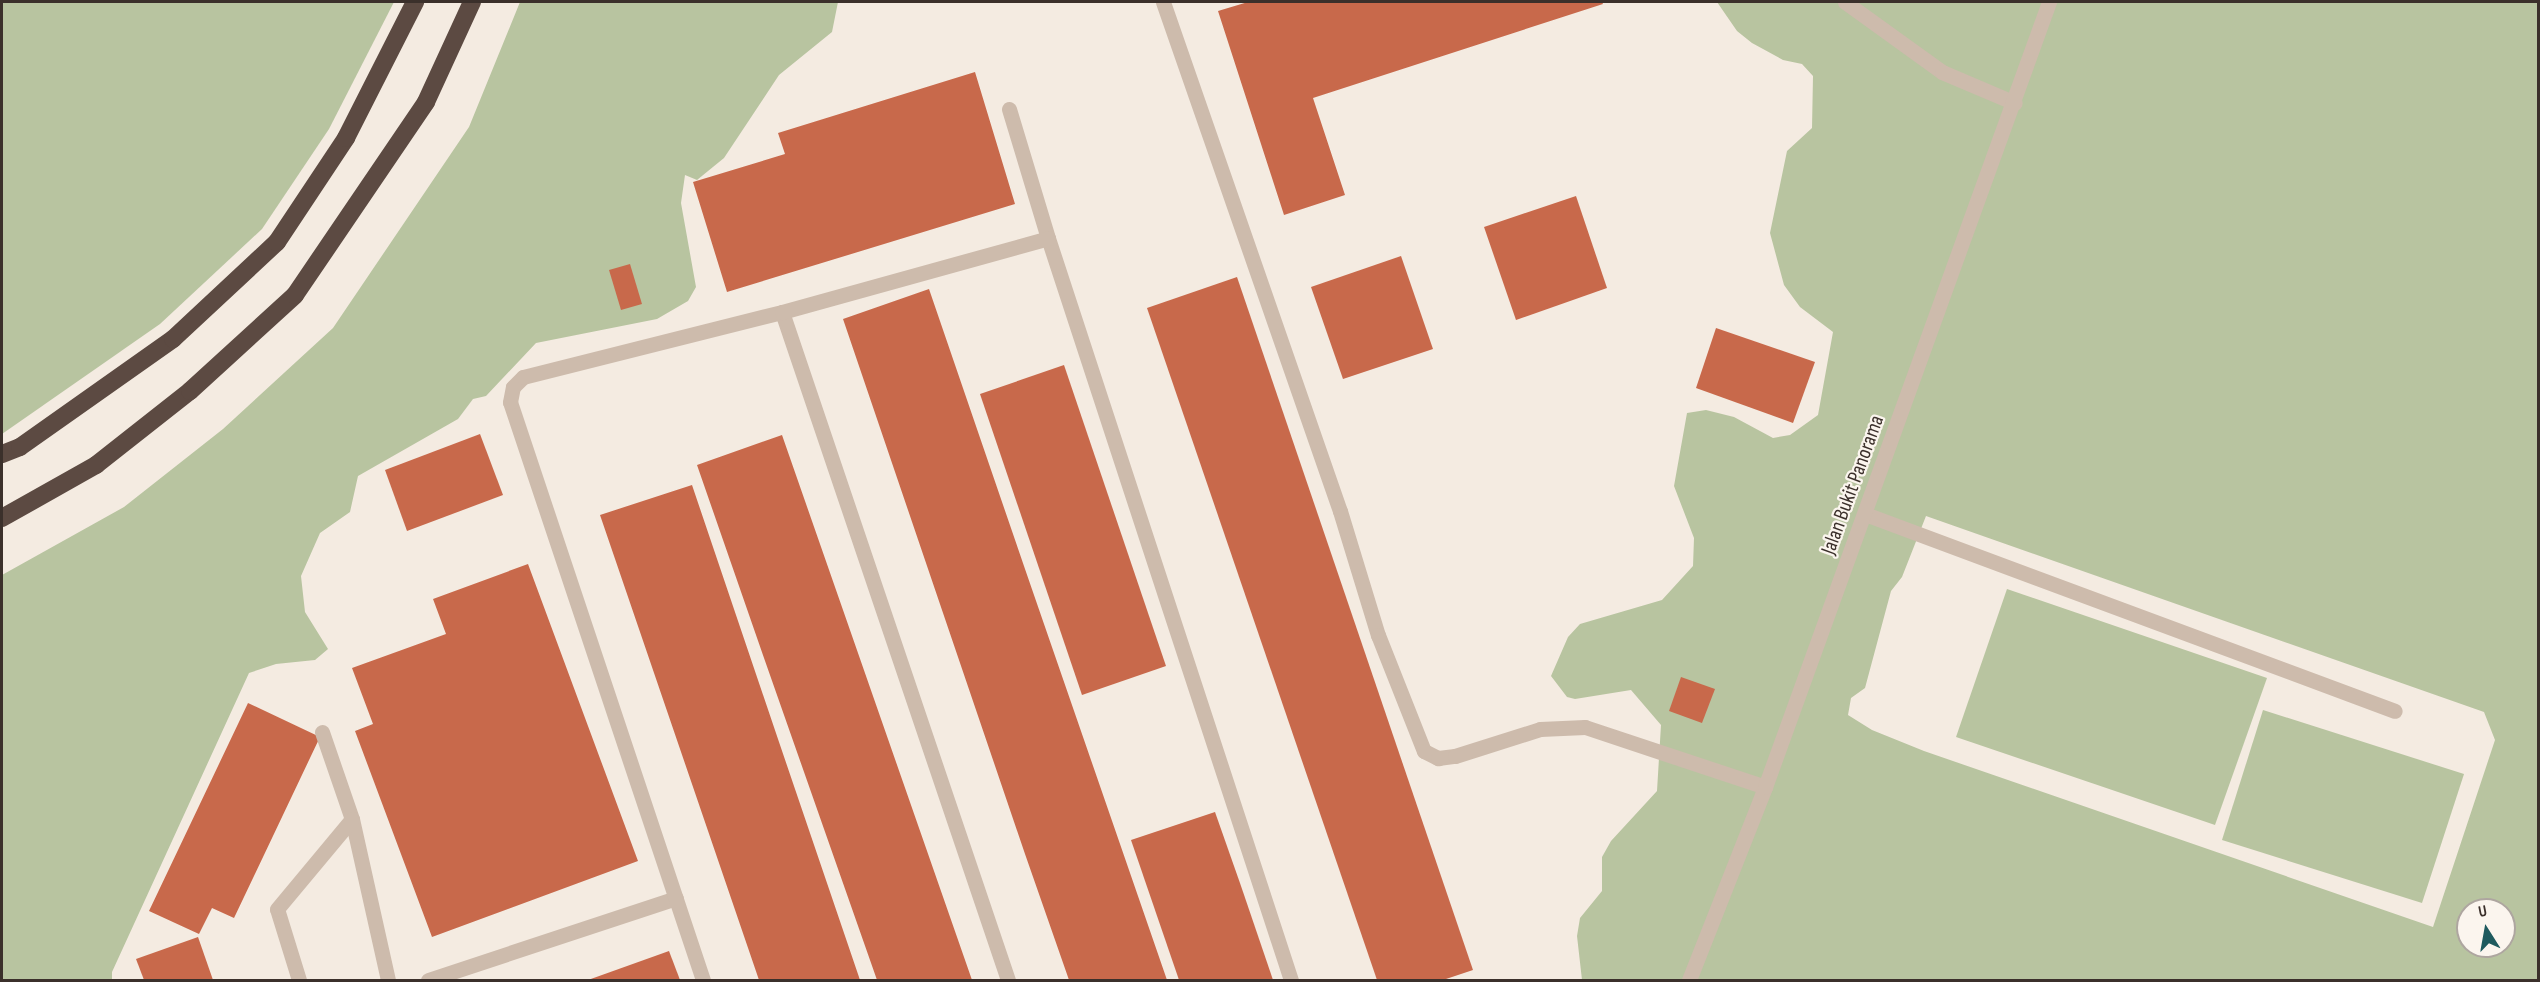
<!DOCTYPE html>
<html>
<head>
<meta charset="utf-8">
<style>
	body { margin:0 }
	#map { position:relative; width:2540px; height:982px; overflow:hidden; background:#f4ebe1; font-family:"Sofia Sans Condensed",sans-serif }
	div>[style] { position:absolute }
	[style*='--x'] { left:calc(var(--x)*1px); top:calc(var(--y)*1px); width:calc(var(--w)*1px); rotate:calc(var(--a)*1deg) }
	.green>* { inset:0; background:#b8c4a0 }
	.building>* { inset:0; background:#c8694b }
	.minor>* { height:15px; margin:-7.5px; padding:0 7.5px; transform-origin:7.5px; border-radius:7.5px; background:#cdbbac }
	.highway>* { height:18px; margin:-9px; padding:0 9px; transform-origin:9px; border-radius:9px; background:#5c4a42 }
	span { translate:-50% -50%; white-space:nowrap; text-align:center; line-height:1.15; -webkit-text-stroke:4.5px #fbf5ee; paint-order:stroke }
	.street-label { font-size:21px; color:#3b302b }
	.frame { position:absolute; inset:0; border:3px solid #3b302b; pointer-events:none }
	.north { position:absolute; left:2456px; top:898px; width:60px; height:60px; box-sizing:border-box; background:#fbf5ee; border:2px solid #aea6a0; border-radius:50%; rotate:349deg; font-size:16px; font-weight:700; line-height:24px; text-align:center; color:#3b302b }
	.north::after { content:''; display:block; margin:auto; width:21px; height:27px; background:#1f5a5e; clip-path:polygon(50% 0,100% 100%,50% 72%,0 100%) }
</style>
</head>
<body>
<div id="map">
	<div class="green">
		<div style="clip-path:polygon(2px 2px,394px 2px,329px 129px,262px 229px,160px 324px,2px 434px)"></div>
		<div style="clip-path:polygon(520px 2px,838px 2px,832px 32px,779px 75px,724px 158px,697px 180px,685px 175px,681px 203px,696px 287px,688px 301px,657px 319px,536px 343px,486px 396px,473px 399px,458px 419px,358px 476px,350px 512px,320px 533px,301px 576px,305px 612px,328px 649px,315px 660px,276px 664px,249px 673px,112px 972px,112px 980px,2px 980px,2px 575px,124px 507px,223px 429px,333px 328px,469px 127px)"></div>
		<div style="clip-path:polygon(evenodd,1717px 2px,2538px 2px,2538px 980px,1582px 980px,1577px 936px,1580px 918px,1602px 891px,1602px 857px,1611px 841px,1657px 791px,1661px 725px,1631px 690px,1575px 699px,1567px 697px,1551px 676px,1568px 637px,1580px 624px,1662px 600px,1693px 566px,1694px 538px,1674px 486px,1687px 413px,1706px 410px,1734px 417px,1773px 438px,1790px 435px,1818px 415px,1833px 332px,1800px 307px,1784px 285px,1770px 233px,1787px 151px,1812px 128px,1813px 76px,1802px 64px,1783px 60px,1752px 43px,1737px 31px,1717px 2px,1926px 516px,2484px 712px,2495px 740px,2433px 927px,1924px 751px,1872px 730px,1848px 715px,1851px 698px,1865px 688px,1891px 591px,1902px 577px,1926px 516px,1717px 2px,2468px 910px,2504px 910px,2504px 946px,2468px 946px,2468px 910px)"></div>
		<div style="clip-path:polygon(2007px 589px,2267px 678px,2215px 825px,1956px 737px)"></div>
		<div style="clip-path:polygon(2263px 710px,2464px 774px,2422px 903px,2222px 840px)"></div>
	</div>
	<div class="building">
		<div style="clip-path:polygon(1248px 2px,1602px 2px,1603px 4px,1313px 98px,1345px 195px,1284px 215px,1218px 11px)"></div>
		<div style="clip-path:polygon(975px 72px,1015px 204px,727px 292px,693px 182px,785px 154px,778px 133px)"></div>
		<div style="clip-path:polygon(1576px 196px,1607px 288px,1516px 320px,1484px 227px)"></div>
		<div style="clip-path:polygon(1401px 256px,1433px 349px,1343px 379px,1311px 287px)"></div>
		<div style="clip-path:polygon(630px 264px,642px 304px,621px 310px,609px 270px)"></div>
		<div style="clip-path:polygon(1237px 277px,1473px 970px,1443px 980px,1377px 980px,1147px 308px)"></div>
		<div style="clip-path:polygon(929px 289px,1025px 569px,1167px 980px,1069px 980px,1025px 854px,843px 319px)"></div>
		<div style="clip-path:polygon(1716px 328px,1815px 362px,1793px 423px,1696px 388px)"></div>
		<div style="clip-path:polygon(1064px 365px,1166px 666px,1082px 695px,980px 394px)"></div>
		<div style="clip-path:polygon(480px 434px,503px 495px,407px 531px,385px 470px)"></div>
		<div style="clip-path:polygon(782px 435px,805px 501px,972px 980px,877px 980px,764px 658px,697px 465px)"></div>
		<div style="clip-path:polygon(692px 485px,779px 742px,860px 980px,759px 980px,600px 515px)"></div>
		<div style="clip-path:polygon(528px 564px,638px 861px,432px 937px,355px 731px,373px 724px,352px 668px,446px 634px,433px 599px)"></div>
		<div style="clip-path:polygon(1681px 677px,1715px 689px,1702px 723px,1669px 711px)"></div>
		<div style="clip-path:polygon(248px 703px,320px 737px,234px 918px,212px 908px,199px 934px,149px 911px)"></div>
		<div style="clip-path:polygon(1215px 812px,1241px 886px,1273px 980px,1179px 980px,1131px 840px)"></div>
		<div style="clip-path:polygon(198px 937px,213px 980px,144px 980px,136px 959px)"></div>
		<div style="clip-path:polygon(669px 951px,680px 980px,588px 980px)"></div>
	</div>
	<div class="minor">
		<div style="--x:1163;--y:2;--w:539;--a:70.83"></div>
		<div style="--x:1340;--y:511;--w:130;--a:73"></div>
		<div style="--x:1378;--y:635;--w:125;--a:68.4"></div>
		<div style="--x:1424;--y:751;--w:16;--a:27"></div>
		<div style="--x:1438;--y:758;--w:17;--a:-7"></div>
		<div style="--x:1455;--y:756;--w:89;--a:-17.6"></div>
		<div style="--x:1540;--y:729;--w:45;--a:-2.5"></div>
		<div style="--x:1585;--y:727;--w:190;--a:18.4"></div>
		<div style="--x:1845;--y:2;--w:120;--a:35.8"></div>
		<div style="--x:1942;--y:72;--w:79;--a:23"></div>
		<div style="--x:1009;--y:109;--w:135;--a:73.2"></div>
		<div style="--x:1048;--y:238;--w:781;--a:71.87"></div>
		<div style="--x:782;--y:312;--w:705;--a:71.31"></div>
		<div style="--x:1865;--y:514;--w:565;--a:20.39"></div>
		<div style="--x:322;--y:732;--w:92;--a:71"></div>
		<div style="--x:352;--y:819;--w:165;--a:77.4"></div>
		<div style="--x:299;--y:980;--w:74;--a:-107.2"></div>
		<div style="--x:277;--y:909;--w:117;--a:-50.2"></div>
		<div style="--x:428;--y:980;--w:261;--a:-18.3"></div>
		<div style="--x:703;--y:980;--w:609;--a:-108.46"></div>
		<div style="--x:510;--y:402;--w:15;--a:-79"></div>
		<div style="--x:513;--y:387;--w:14;--a:-45"></div>
		<div style="--x:523;--y:377;--w:267;--a:-14.1"></div>
		<div style="--x:782;--y:312;--w:276;--a:-15.5"></div>
		<div style="--x:1689;--y:980;--w:207;--a:-68.5"></div>
		<div style="--x:1765;--y:787;--w:835;--a:-70.11"></div>
	</div>
	<div class="highway">
		<div style="--x:2;--y:454;--w:19;--a:-21"></div>
		<div style="--x:20;--y:447;--w:187;--a:-35.2"></div>
		<div style="--x:173;--y:339;--w:142;--a:-43"></div>
		<div style="--x:277;--y:242;--w:125;--a:-56.4"></div>
		<div style="--x:346;--y:138;--w:153;--a:-63.1"></div>
		<div style="--x:2;--y:518;--w:108;--a:-29.4"></div>
		<div style="--x:96;--y:465;--w:120;--a:-38.2"></div>
		<div style="--x:190;--y:391;--w:142;--a:-42.4"></div>
		<div style="--x:295;--y:295;--w:233;--a:-55.8"></div>
		<div style="--x:426;--y:102;--w:110;--a:-65.3"></div>
	</div>
	<div class="street-label">
		<span style="left:1853px;top:485px;rotate:-70deg">Jalan Bukit Panorama</span>
	</div>
	<div class="frame"></div>
	<div class="north">U</div>
</div>
</body>
</html>
